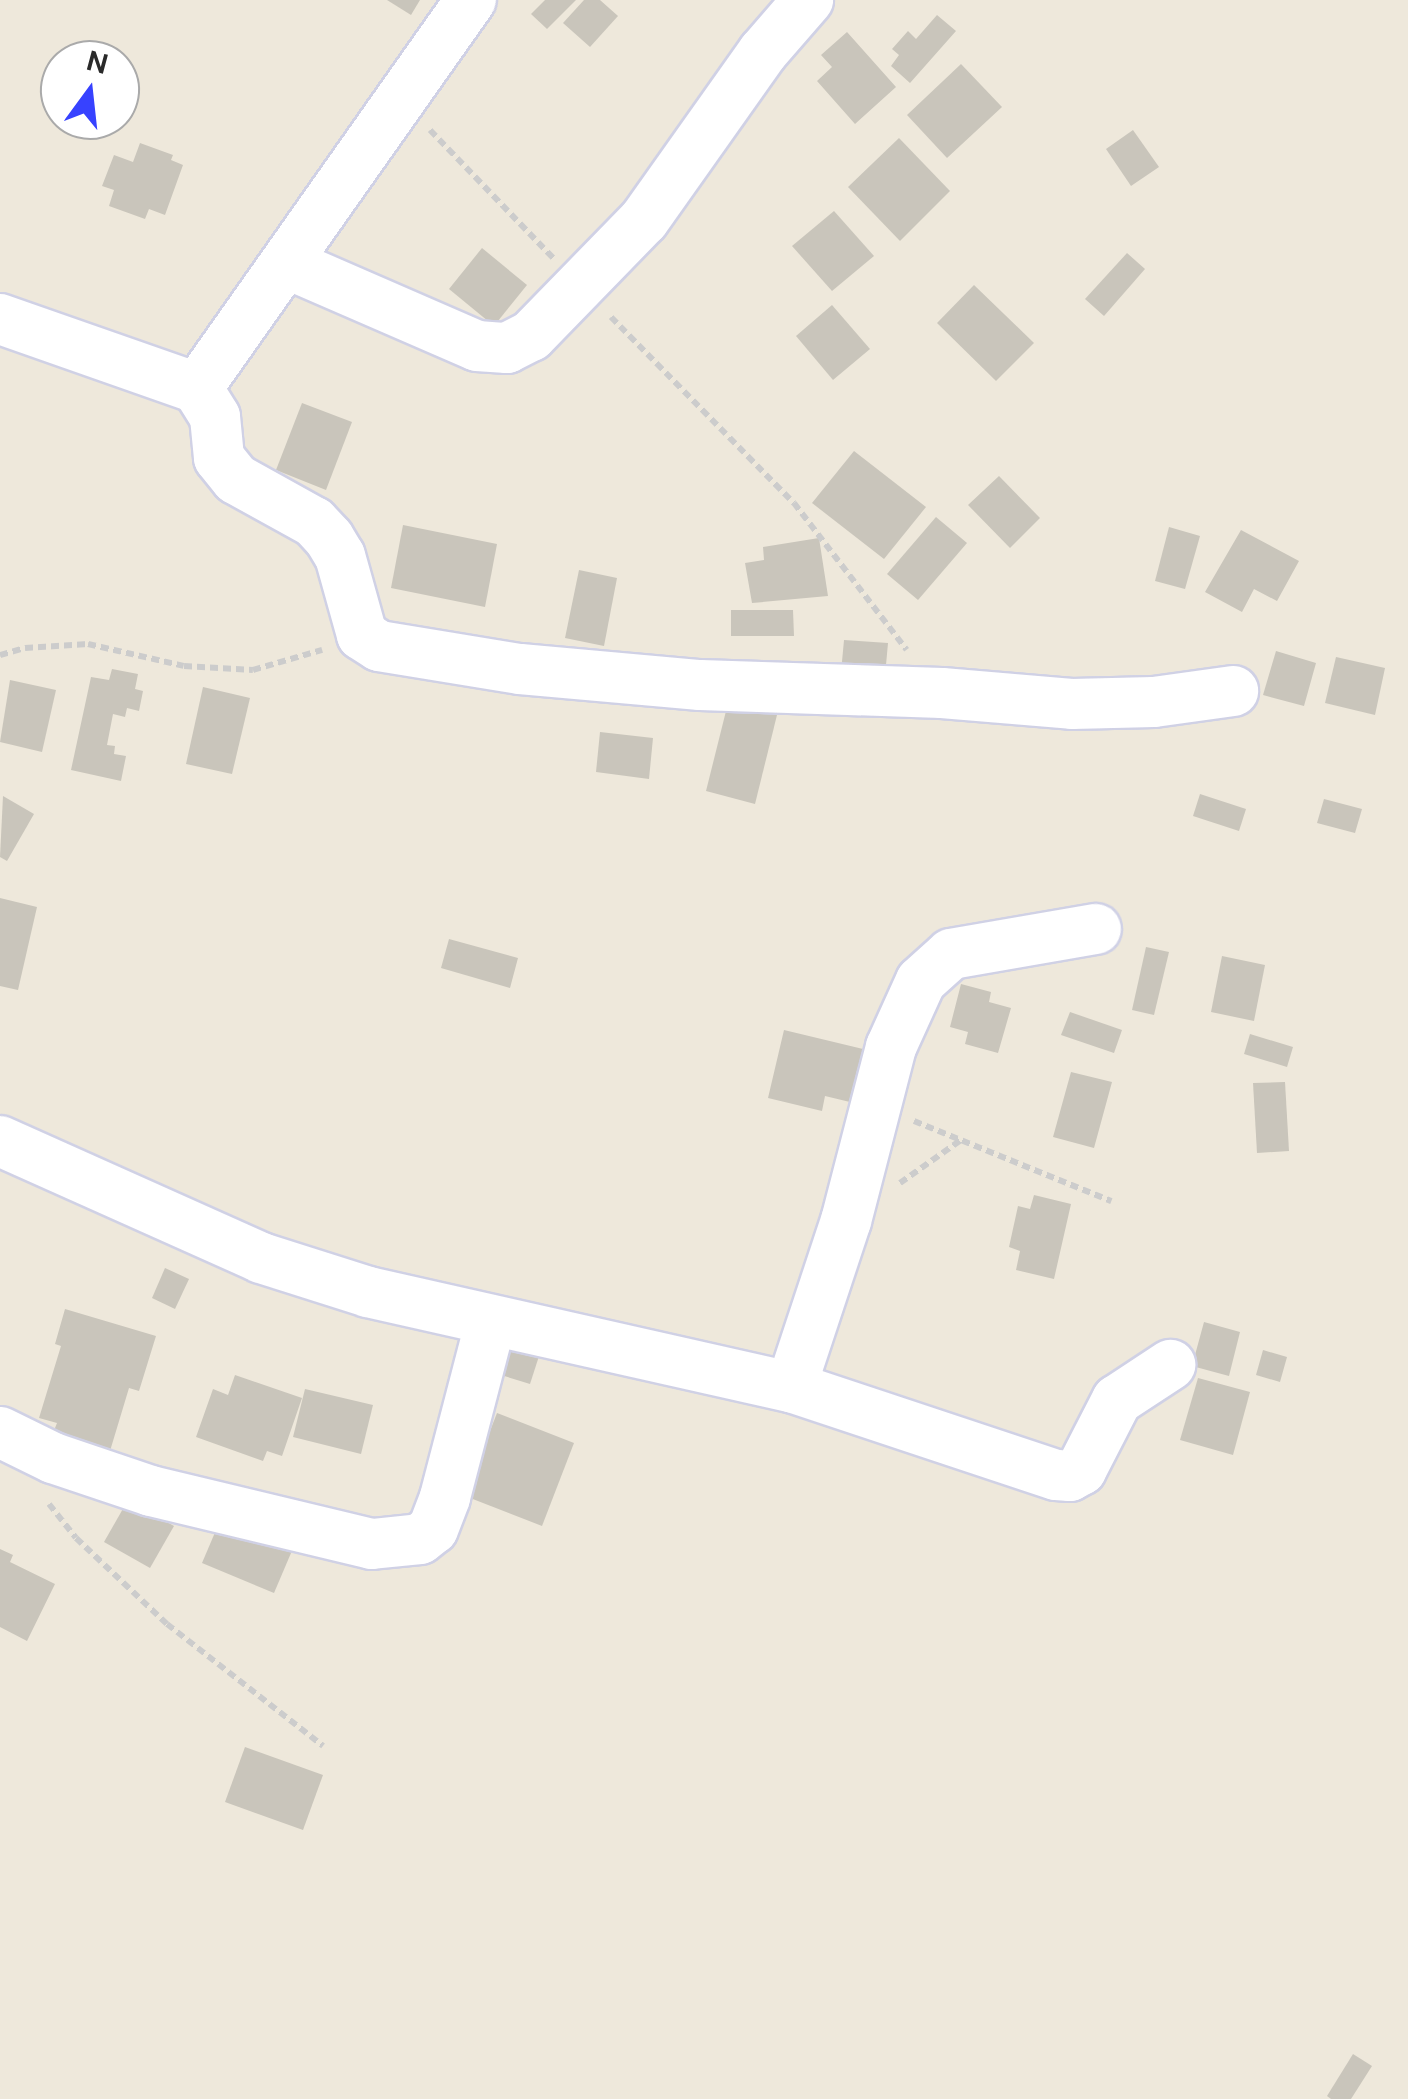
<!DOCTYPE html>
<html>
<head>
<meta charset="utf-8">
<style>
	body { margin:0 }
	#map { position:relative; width:1408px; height:2099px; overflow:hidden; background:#eee8db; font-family:"DM Sans",sans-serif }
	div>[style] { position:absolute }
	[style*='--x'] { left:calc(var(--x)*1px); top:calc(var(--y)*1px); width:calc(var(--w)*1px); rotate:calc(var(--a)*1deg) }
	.building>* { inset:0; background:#c9c5bb }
	.path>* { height:6px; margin-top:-3px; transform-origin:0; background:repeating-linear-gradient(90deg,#ccc 0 8px,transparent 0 13px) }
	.roads { filter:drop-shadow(2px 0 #d0d1e5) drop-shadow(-2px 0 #d0d1e5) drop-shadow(0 2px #d0d1e5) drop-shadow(0 -2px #d0d1e5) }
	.minor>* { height:50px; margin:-25px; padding:0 25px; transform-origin:25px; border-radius:25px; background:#fff }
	span { translate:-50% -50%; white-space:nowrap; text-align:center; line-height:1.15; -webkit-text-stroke:9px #fff; paint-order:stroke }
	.north { position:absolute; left:40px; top:40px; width:100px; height:100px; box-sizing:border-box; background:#fff; border:2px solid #aaa; border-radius:50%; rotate:15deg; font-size:28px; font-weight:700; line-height:40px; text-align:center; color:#2a2a2a }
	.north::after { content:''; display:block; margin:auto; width:35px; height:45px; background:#3742ff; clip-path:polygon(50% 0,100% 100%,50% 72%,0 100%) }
</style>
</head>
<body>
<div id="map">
	<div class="building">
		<div style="clip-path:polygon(387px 0,420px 0,411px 15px)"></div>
		<div style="clip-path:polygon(545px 0,576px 0,547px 29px,531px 14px)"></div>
		<div style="clip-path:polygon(584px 0,600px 0,618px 16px,590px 47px,563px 23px)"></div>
		<div style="clip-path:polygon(937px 15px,956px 31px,910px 83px,891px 66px,899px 55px,892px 49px,908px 31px,916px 39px)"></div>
		<div style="clip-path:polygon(847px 32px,896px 87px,855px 124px,817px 81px,832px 67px,821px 55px)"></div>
		<div style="clip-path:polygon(961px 64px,1002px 107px,947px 158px,907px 115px)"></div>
		<div style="clip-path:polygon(1133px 130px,1159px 167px,1131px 186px,1106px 149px)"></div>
		<div style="clip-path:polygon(899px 138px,950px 191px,900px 241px,848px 187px)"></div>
		<div style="clip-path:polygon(140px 143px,173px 155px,171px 160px,183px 165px,165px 215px,149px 209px,145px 219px,109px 206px,114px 190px,102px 186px,114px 155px,133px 162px)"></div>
		<div style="clip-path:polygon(834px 211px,874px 256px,832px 291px,792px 246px)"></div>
		<div style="clip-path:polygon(482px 248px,527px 285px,494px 326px,449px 289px)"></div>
		<div style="clip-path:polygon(1127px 253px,1145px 269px,1104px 316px,1085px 299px)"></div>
		<div style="clip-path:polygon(974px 285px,1034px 343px,996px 381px,937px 323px)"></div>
		<div style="clip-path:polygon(832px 305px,870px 349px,833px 380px,796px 336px)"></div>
		<div style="clip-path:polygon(302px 403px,352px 422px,326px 490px,276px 470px)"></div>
		<div style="clip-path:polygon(854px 451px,926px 507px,884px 559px,812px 503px)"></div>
		<div style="clip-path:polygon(999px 476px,1040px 518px,1010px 548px,968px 505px)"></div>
		<div style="clip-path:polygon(936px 517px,967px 543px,918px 600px,887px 574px)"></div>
		<div style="clip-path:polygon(403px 525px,497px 544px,485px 607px,391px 588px)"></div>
		<div style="clip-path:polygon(1169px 527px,1200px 536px,1185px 589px,1155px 581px)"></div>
		<div style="clip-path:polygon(1241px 530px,1299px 561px,1277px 601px,1254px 589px,1242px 612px,1205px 592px)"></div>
		<div style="clip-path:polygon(819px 538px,828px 596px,752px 603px,745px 563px,764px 560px,763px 547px)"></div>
		<div style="clip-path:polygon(579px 570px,617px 578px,604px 646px,565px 638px)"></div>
		<div style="clip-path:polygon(731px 610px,793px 610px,794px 636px,731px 636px)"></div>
		<div style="clip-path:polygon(844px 640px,888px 643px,885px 676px,841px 672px)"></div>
		<div style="clip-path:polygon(1276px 651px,1316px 663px,1304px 706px,1263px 695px)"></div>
		<div style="clip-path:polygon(1336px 657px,1385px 668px,1375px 715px,1325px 703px)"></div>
		<div style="clip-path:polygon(112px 669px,138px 674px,135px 689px,143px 691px,139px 711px,127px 708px,125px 717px,113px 714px,107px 745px,115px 746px,114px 754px,126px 756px,121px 781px,71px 770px,91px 677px,109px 680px)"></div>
		<div style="clip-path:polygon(10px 680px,56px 690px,42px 752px,0 742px)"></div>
		<div style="clip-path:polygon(203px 687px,250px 698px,232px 774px,186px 764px)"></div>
		<div style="clip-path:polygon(728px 703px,777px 715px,755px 804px,706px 791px)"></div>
		<div style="clip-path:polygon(600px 732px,653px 738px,649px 779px,596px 772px)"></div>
		<div style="clip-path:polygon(1200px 794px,1246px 809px,1239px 831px,1193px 816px)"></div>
		<div style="clip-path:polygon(3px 796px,34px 814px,7px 861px,0 857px)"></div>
		<div style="clip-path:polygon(1324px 799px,1362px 809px,1355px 833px,1317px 823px)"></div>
		<div style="clip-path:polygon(0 898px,37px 907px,18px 990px,0 986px)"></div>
		<div style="clip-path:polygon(449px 939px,518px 958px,510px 988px,441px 968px)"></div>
		<div style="clip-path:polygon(1146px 947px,1169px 952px,1154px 1015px,1132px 1010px)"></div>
		<div style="clip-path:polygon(1222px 956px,1265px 965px,1254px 1021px,1211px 1012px)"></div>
		<div style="clip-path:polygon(961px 984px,991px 992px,989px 1002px,1011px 1008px,998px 1053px,965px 1044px,968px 1032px,950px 1027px)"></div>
		<div style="clip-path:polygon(1070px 1012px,1122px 1030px,1114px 1053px,1061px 1035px)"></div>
		<div style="clip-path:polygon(784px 1030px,863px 1049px,850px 1102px,825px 1096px,822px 1111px,768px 1098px)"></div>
		<div style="clip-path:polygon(1250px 1034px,1293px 1047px,1287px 1067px,1244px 1054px)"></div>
		<div style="clip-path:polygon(1071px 1072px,1112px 1082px,1094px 1148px,1053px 1137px)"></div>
		<div style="clip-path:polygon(1285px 1082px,1289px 1151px,1257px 1153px,1253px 1083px)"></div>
		<div style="clip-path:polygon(1034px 1195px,1071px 1204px,1054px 1279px,1016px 1270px,1020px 1251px,1009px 1247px,1018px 1206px,1030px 1209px)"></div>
		<div style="clip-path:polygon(165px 1268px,189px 1279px,175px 1309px,152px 1298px)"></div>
		<div style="clip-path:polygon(65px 1309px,156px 1336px,139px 1391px,129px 1388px,110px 1451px,53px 1433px,57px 1423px,39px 1418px,61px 1346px,55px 1344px)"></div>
		<div style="clip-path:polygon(1204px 1322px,1240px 1332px,1229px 1376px,1192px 1366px)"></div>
		<div style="clip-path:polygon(508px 1343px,540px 1353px,530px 1384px,498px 1374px)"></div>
		<div style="clip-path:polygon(1263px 1350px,1287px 1357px,1280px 1382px,1256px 1375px)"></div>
		<div style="clip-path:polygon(235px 1375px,302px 1398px,282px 1456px,267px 1451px,263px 1461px,196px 1437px,213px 1389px,228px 1395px)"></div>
		<div style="clip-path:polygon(1198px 1378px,1250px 1392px,1233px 1455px,1180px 1440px)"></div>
		<div style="clip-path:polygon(305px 1389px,373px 1405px,361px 1454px,293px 1437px)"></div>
		<div style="clip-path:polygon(497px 1413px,574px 1443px,542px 1526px,465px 1496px)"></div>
		<div style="clip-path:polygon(128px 1500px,174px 1526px,150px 1568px,104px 1542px)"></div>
		<div style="clip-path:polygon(222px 1516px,294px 1546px,274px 1593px,202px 1563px)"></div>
		<div style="clip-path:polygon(0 1549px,13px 1555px,10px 1562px,55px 1584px,27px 1641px,0 1627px)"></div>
		<div style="clip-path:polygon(245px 1747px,323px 1775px,303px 1830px,225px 1802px)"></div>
		<div style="clip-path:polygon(1353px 2054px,1372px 2066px,1351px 2099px,1331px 2099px,1327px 2096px)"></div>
	</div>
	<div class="path">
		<div style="--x:430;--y:130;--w:178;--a:46.1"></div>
		<div style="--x:611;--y:317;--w:261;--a:45.5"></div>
		<div style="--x:794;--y:503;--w:185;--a:52.5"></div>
		<div style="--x:0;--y:655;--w:26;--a:-16"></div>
		<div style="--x:25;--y:648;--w:63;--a:-3.6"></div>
		<div style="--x:88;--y:644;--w:98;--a:12.9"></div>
		<div style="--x:184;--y:666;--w:69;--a:3.3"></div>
		<div style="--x:253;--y:670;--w:72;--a:-16.2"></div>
		<div style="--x:914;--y:1121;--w:213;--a:22.1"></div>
		<div style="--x:900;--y:1183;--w:75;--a:-35.2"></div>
		<div style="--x:49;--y:1504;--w:43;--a:51.5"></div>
		<div style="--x:76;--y:1538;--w:125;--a:43.4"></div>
		<div style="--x:167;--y:1624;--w:198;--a:38"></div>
	</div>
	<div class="roads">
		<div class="minor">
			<div style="--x:286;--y:263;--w:208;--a:23.5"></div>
			<div style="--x:477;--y:346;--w:30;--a:4"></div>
			<div style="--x:507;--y:348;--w:27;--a:-27"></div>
			<div style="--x:531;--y:336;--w:162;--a:-45.8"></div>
			<div style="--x:644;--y:220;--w:206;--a:-54.7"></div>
			<div style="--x:763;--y:52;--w:69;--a:-49.1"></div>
			<div style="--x:0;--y:319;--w:209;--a:19.3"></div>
			<div style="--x:197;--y:388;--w:34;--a:58"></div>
			<div style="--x:215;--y:417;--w:41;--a:84.4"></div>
			<div style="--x:219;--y:458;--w:27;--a:51"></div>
			<div style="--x:236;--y:479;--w:89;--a:28.9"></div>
			<div style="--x:314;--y:522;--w:22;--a:47"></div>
			<div style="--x:329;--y:538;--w:21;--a:59"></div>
			<div style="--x:340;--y:556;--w:82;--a:74.4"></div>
			<div style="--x:362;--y:635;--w:20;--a:33"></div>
			<div style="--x:379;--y:646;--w:143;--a:9.3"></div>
			<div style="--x:520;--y:669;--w:181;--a:5.1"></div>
			<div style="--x:700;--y:685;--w:242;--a:1.9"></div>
			<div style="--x:942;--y:693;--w:130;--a:4.8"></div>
			<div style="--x:1072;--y:704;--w:82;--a:-1.4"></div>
			<div style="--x:1154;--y:702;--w:80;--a:-7.9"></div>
			<div style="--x:197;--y:388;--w:475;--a:-54.8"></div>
			<div style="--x:0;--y:1141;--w:286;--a:24.1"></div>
			<div style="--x:261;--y:1258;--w:112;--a:17.6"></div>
			<div style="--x:368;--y:1292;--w:434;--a:12.7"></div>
			<div style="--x:791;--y:1387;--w:279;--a:18.4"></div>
			<div style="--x:1056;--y:1475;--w:14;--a:4"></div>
			<div style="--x:1070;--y:1476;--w:13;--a:-29"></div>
			<div style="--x:1081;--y:1470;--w:79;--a:-62.8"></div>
			<div style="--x:1117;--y:1400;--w:64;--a:-33.4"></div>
			<div style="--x:791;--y:1387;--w:175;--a:-71.7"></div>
			<div style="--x:846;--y:1221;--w:180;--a:-75.5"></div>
			<div style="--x:891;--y:1047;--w:72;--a:-65.6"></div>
			<div style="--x:921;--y:981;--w:40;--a:-42"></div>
			<div style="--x:951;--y:954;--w:147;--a:-9.8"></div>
			<div style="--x:0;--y:1432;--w:59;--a:26.1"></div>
			<div style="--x:53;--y:1458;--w:103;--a:18.6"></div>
			<div style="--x:151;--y:1491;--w:227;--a:13.5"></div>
			<div style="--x:372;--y:1544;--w:48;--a:-5.9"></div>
			<div style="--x:420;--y:1539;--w:16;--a:-38"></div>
			<div style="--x:433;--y:1529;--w:34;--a:-69"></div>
			<div style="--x:445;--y:1497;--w:182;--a:-75.4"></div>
		</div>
	</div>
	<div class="north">N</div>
</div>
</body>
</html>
